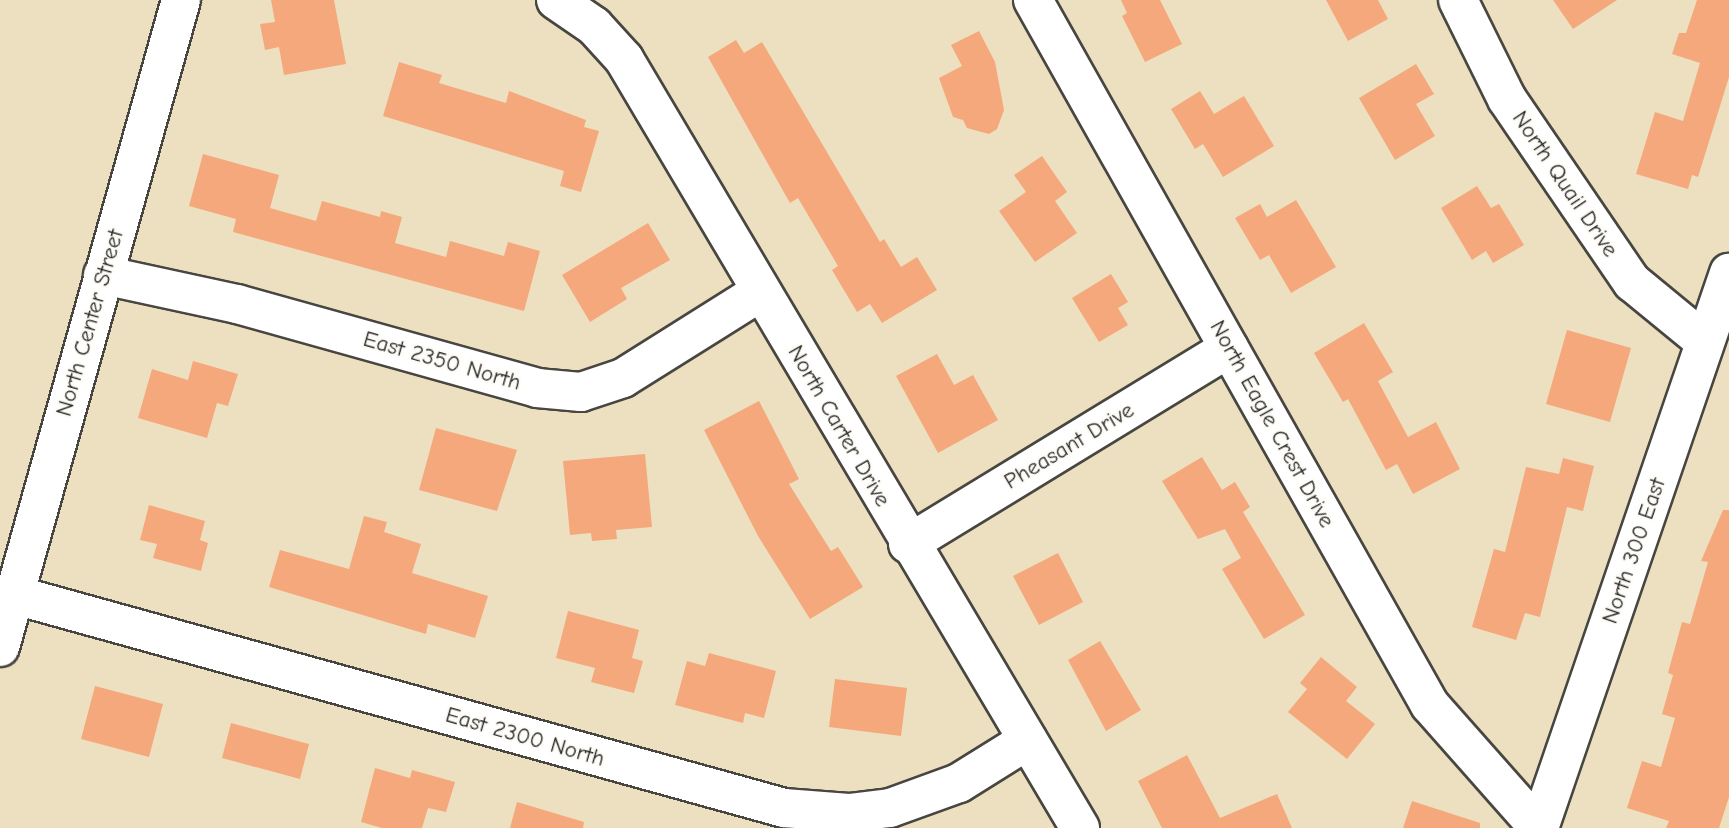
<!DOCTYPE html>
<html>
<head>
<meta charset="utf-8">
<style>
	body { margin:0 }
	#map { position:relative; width:1729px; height:828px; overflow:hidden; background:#ede0c0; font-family:"Comic Neue",sans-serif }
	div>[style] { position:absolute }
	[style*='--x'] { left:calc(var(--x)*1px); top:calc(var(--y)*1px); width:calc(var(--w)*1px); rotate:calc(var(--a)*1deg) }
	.building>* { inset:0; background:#f4a87c }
	.roads { filter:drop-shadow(2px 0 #484641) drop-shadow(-2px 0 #484641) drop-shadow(0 2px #484641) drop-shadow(0 -2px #484641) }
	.minor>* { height:38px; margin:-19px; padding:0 19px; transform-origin:19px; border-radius:19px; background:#fff }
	span { translate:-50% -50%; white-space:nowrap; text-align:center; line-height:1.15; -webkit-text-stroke:5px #fdfcf7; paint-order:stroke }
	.street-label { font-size:23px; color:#2b2b2b }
</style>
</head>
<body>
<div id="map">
	<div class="building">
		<div style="clip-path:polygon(271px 0,334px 0,346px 64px,284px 75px,279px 47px,265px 50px,260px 24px,275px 22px)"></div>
		<div style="clip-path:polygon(1121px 0,1160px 0,1182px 44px,1145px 62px,1122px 16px,1127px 13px)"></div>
		<div style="clip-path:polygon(1326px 0,1378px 0,1388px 19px,1348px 41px)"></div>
		<div style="clip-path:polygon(1553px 0,1617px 0,1573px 29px)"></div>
		<div style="clip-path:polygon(1697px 0,1729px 0,1729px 77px,1698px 177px,1692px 175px,1688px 189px,1636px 174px,1655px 112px,1683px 121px,1700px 63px,1672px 54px,1679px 33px,1686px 33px)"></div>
		<div style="clip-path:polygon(979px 31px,995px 62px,1004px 110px,997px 129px,989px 134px,967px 128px,963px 120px,953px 117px,939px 78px,962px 66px,951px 45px)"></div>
		<div style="clip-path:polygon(736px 40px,744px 53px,762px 42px,880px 242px,884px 239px,901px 267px,917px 257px,937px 290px,882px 323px,870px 304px,857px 312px,832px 270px,838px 266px,798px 198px,790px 203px,708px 57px)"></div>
		<div style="clip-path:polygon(399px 62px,442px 75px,439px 83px,506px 103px,509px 91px,586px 120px,584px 127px,599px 131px,581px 192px,560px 186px,564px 171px,383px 116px)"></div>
		<div style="clip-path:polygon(1416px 64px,1434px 94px,1416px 104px,1435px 136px,1395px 160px,1359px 98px)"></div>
		<div style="clip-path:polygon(1200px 91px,1214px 114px,1244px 96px,1274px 146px,1223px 177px,1203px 144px,1195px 149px,1171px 109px)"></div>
		<div style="clip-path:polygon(203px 154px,279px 175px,270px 208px,316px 221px,322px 201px,380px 217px,381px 211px,402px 217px,395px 243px,446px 257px,450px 241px,504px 256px,508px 242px,540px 251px,524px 311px,233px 232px,236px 219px,189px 206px)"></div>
		<div style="clip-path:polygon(1042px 156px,1067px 192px,1055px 201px,1077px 233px,1035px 262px,999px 211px,1026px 192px,1014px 175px)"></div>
		<div style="clip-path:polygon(1477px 186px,1491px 208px,1499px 204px,1524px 245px,1493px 263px,1486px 251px,1472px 260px,1441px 208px)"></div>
		<div style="clip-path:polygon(1296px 200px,1336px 267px,1291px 293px,1269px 255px,1260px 260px,1235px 218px,1260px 204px,1267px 217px)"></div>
		<div style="clip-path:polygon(648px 223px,670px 260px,621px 288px,627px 299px,590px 322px,562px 275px)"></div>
		<div style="clip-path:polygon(1111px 274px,1128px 302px,1118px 308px,1128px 325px,1099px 342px,1072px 298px)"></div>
		<div style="clip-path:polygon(1364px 323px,1393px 372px,1378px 381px,1408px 437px,1436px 422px,1460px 469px,1413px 494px,1397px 464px,1386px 470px,1348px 399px,1343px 402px,1314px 353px)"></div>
		<div style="clip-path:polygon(1567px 330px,1631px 348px,1610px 422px,1546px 404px)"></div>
		<div style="clip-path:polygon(937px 354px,954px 385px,973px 375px,998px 420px,938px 453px,896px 376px)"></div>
		<div style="clip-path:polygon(193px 361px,238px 374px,228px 406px,217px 403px,207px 438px,138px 418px,152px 369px,188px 380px)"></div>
		<div style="clip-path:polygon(759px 401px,799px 479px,789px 484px,831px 551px,838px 547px,863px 587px,810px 619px,758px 536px,704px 430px)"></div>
		<div style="clip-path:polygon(436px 428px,517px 450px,497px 511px,419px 490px)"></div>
		<div style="clip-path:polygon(645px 454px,652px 527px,616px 530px,617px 539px,592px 541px,591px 533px,570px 535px,563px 461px)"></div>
		<div style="clip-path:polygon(1202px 457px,1222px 490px,1235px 482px,1250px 507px,1243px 512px,1305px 615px,1264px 639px,1222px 569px,1241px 558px,1225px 529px,1198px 539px,1162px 481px)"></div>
		<div style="clip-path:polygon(1563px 458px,1594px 466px,1583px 511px,1567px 507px,1540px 617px,1525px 613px,1516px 640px,1472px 627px,1494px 549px,1505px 552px,1526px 467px,1559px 474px)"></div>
		<div style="clip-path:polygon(149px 505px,205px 521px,200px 540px,208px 543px,201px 571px,153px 558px,157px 544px,140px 540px)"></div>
		<div style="clip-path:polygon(1723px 510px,1729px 510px,1729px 797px,1719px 828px,1666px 828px,1669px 821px,1627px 808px,1642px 761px,1661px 767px,1675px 718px,1662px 714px,1673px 675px,1668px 673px,1682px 622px,1690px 624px,1708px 562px,1701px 561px)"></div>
		<div style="clip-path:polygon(364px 516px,387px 522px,384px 532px,421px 544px,412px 573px,488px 596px,475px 638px,428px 624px,426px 634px,269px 587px,280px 550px,349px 569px)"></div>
		<div style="clip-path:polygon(1058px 553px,1083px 602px,1039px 625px,1013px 576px)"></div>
		<div style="clip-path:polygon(568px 611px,639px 630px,632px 658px,643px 661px,634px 693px,591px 682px,595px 668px,556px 658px)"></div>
		<div style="clip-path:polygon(1100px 641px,1141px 710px,1106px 731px,1068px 660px)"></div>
		<div style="clip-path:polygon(709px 653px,776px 671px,764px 718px,745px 713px,743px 723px,675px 705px,687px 661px,705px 666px)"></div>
		<div style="clip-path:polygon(1321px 657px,1357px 687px,1346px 701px,1375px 724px,1347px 759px,1288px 712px,1307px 689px,1300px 683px)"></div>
		<div style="clip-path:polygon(835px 679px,907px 688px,901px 736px,829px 727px)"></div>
		<div style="clip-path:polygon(95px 686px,163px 704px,149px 757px,81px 739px)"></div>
		<div style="clip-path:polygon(231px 723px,309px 744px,300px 779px,222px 758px)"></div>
		<div style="clip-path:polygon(1187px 755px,1220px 818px,1277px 794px,1292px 828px,1162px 828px,1138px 781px)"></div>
		<div style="clip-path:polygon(375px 768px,410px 778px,412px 770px,455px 782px,446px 812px,428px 808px,422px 828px,382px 828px,361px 822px)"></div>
		<div style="clip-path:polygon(1412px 801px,1480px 823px,1480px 828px,1403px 828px)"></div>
		<div style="clip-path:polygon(517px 802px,584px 822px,583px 828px,510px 828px)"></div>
	</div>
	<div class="roads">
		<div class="minor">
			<div style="--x:556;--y:0;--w:46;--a:34.4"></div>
			<div style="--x:594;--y:26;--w:45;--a:47.7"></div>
			<div style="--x:624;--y:59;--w:894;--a:59.33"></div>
			<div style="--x:1033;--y:0;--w:809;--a:60.62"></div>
			<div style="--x:1430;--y:705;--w:164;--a:48.5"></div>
			<div style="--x:1458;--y:0;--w:110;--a:63.7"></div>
			<div style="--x:1507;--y:99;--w:222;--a:55.7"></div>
			<div style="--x:1632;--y:282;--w:94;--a:39.4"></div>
			<div style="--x:103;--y:275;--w:137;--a:12.2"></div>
			<div style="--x:237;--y:304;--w:312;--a:15.6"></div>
			<div style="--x:537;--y:388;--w:44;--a:5.2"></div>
			<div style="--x:581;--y:392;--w:44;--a:-18.4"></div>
			<div style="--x:623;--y:378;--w:162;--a:-32.1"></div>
			<div style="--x:908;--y:544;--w:376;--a:-31.4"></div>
			<div style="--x:15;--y:595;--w:798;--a:15.48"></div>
			<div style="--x:784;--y:808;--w:65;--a:4.4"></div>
			<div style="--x:849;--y:813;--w:41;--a:-7"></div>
			<div style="--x:890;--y:808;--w:73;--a:-19.9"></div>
			<div style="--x:959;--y:783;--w:81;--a:-31.9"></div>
			<div style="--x:0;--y:647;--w:672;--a:-74.37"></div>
			<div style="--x:1539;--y:828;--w:587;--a:-71.1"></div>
		</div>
	</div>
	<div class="street-label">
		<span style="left:1565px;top:184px;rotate:56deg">North Quail Drive</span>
		<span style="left:90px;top:323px;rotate:-74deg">North Center Street</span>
		<span style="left:442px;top:361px;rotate:16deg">East 2350 North</span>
		<span style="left:1272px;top:424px;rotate:61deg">North Eagle Crest Drive</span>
		<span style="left:839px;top:426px;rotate:60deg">North Carter Drive</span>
		<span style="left:1069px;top:446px;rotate:-31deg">Pheasant Drive</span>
		<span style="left:1634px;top:551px;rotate:-71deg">North 300 East</span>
		<span style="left:525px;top:737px;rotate:16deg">East 2300 North</span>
	</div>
</div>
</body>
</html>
